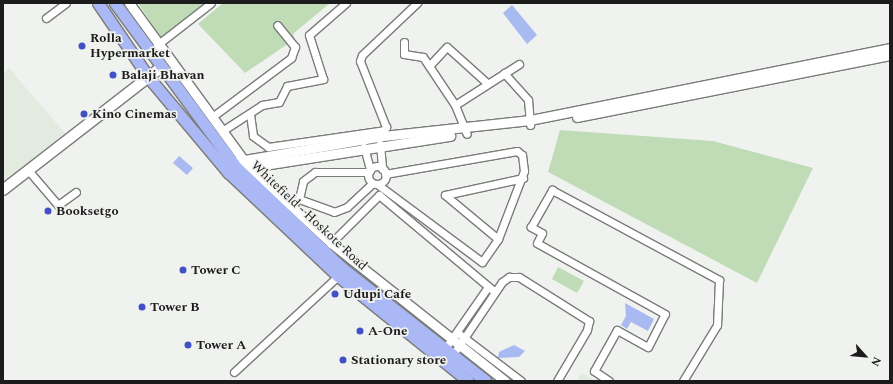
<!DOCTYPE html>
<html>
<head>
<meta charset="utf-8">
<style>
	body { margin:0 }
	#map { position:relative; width:893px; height:384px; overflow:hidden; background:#f0f2ef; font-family:Spectral,serif }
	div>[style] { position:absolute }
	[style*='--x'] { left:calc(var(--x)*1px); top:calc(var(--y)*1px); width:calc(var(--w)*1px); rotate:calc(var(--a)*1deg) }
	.built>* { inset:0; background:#e3ebe1 }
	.green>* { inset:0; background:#c0dcb7 }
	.water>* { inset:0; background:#a9b9f1 }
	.roads { filter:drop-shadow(1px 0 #7a7c79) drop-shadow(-1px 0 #7a7c79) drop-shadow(0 1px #7a7c79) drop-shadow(0 -1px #7a7c79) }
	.minor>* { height:7px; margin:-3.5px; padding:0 3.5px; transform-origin:3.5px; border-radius:3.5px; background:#fff }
	.minor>.ring { margin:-3.5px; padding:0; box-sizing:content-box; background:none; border:7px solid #fff; border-radius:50% }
	.tertiary>* { height:9px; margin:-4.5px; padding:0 4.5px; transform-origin:4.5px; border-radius:4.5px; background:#fff }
	.secondary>* { height:10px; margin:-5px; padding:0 5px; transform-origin:5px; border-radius:5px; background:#fff }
	.primary>* { height:11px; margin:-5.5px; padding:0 5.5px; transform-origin:5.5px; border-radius:5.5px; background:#aab8f5 }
	.dots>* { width:11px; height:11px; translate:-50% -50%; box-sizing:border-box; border:2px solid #f0f2ef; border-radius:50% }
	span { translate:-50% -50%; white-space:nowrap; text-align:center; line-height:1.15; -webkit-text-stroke:3.5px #f0f2ef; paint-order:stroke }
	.poi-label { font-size:13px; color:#1b1c1b; font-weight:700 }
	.left { translate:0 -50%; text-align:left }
	.street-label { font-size:13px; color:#1b1c1b }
	.frame { position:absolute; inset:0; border:4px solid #1b1c1b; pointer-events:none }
	.north { position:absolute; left:845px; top:336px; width:40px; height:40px; -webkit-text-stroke:3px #f0f2ef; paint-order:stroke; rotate:117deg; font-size:11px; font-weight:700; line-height:16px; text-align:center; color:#1b1c1b }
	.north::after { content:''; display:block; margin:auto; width:14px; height:18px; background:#1b1c1b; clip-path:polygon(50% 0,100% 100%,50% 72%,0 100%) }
</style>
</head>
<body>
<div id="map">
	<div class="built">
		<div style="clip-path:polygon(9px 68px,65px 133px,3px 183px,3px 74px)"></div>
		<div style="clip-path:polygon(582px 373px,596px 381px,576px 381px)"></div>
	</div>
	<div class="green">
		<div style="clip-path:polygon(138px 3px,208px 3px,162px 39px)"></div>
		<div style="clip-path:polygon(223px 3px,330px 3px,293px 34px,295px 39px,245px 73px,198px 24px)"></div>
		<div style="clip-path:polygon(560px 130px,713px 141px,813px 168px,757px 283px,548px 172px)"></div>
		<div style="clip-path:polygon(558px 267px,584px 281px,577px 293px,552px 279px)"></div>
	</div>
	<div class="water">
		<div style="clip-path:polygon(512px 5px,537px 35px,527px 44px,503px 13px)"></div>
		<div style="clip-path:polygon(179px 156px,193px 168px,187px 175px,173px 163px)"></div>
		<div style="clip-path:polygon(625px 303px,654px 319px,648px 331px,631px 322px,627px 329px,621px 325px,626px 316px)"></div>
		<div style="clip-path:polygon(514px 345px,525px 351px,519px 357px,498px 358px,499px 352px)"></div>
	</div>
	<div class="roads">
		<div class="minor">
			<div style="--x:46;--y:18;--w:25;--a:-37"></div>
			<div style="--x:404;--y:42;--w:12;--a:90"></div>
			<div style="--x:404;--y:54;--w:19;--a:9"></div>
			<div style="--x:423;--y:57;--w:58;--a:56.3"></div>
			<div style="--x:455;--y:105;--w:31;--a:68"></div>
			<div style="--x:157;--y:45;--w:68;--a:-37.9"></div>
			<div style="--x:429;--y:66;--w:26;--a:-47"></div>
			<div style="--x:447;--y:47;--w:54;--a:42"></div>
			<div style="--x:504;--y:73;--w:36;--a:48"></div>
			<div style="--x:528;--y:100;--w:25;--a:85"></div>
			<div style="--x:455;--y:105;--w:76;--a:-32.6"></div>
			<div style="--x:250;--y:114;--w:22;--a:82"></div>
			<div style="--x:253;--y:136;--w:19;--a:36"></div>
			<div style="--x:268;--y:147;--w:117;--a:-8.3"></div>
			<div style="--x:384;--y:130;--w:4;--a:-56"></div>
			<div style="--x:386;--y:127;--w:71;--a:-111.5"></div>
			<div style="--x:360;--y:61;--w:6;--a:-72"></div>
			<div style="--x:362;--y:55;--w:76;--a:-43.4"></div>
			<div style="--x:212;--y:117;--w:99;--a:-36.8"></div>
			<div style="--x:291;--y:58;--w:12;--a:-70"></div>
			<div style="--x:295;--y:47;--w:28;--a:-129"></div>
			<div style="--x:222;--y:131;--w:48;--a:-33"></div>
			<div style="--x:262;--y:105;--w:17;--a:-10"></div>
			<div style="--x:279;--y:102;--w:18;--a:-63"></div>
			<div style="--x:287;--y:86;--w:37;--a:-11"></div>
			<div style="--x:323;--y:79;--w:46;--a:-107.7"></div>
			<div style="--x:309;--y:35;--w:49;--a:-40.9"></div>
			<div style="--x:380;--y:144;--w:25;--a:85"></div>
			<div style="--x:364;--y:147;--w:24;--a:75"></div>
			<div class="ring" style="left:368px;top:166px;width:11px;height:11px"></div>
			<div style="--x:28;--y:170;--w:46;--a:49.4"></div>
			<div style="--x:58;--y:205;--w:22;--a:-36"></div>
			<div style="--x:377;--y:184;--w:131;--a:36.6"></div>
			<div style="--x:482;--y:262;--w:28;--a:-55"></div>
			<div style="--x:498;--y:239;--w:73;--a:-69.1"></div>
			<div style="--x:524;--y:171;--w:16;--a:-97"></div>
			<div style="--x:522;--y:155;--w:6;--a:-141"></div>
			<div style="--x:517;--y:151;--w:134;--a:170.1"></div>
			<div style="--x:299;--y:199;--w:18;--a:-77"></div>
			<div style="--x:303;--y:181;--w:15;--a:-37"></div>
			<div style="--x:315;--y:172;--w:54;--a:0"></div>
			<div style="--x:289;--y:206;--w:12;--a:-35"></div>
			<div style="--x:299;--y:199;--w:37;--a:20"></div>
			<div style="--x:334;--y:212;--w:14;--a:-21"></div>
			<div style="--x:347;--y:207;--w:35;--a:-43"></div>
			<div style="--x:498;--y:239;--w:69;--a:-140.3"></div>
			<div style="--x:445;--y:195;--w:80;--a:-12.3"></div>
			<div style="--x:331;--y:243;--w:68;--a:-45"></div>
			<div style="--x:379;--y:195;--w:150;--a:39.9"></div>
			<div style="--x:458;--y:333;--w:79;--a:37.3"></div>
			<div style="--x:444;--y:350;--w:77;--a:-55.1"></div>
			<div style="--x:452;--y:356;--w:89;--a:-56"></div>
			<div style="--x:502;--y:282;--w:9;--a:-36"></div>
			<div style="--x:509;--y:277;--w:10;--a:0"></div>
			<div style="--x:519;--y:277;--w:83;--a:32.2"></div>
			<div style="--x:589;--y:321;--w:9;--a:103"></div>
			<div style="--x:587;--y:330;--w:59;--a:120.5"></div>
			<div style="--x:234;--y:372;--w:142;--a:-42.7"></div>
			<div style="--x:609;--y:381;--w:18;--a:-146"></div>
			<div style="--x:594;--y:371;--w:47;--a:-60.7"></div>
			<div style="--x:617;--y:330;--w:35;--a:29"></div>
			<div style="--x:648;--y:347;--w:37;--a:-63"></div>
			<div style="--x:665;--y:314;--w:146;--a:-151"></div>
			<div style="--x:537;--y:243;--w:11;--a:-63"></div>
			<div style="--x:542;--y:233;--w:13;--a:-151"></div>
			<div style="--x:531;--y:227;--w:43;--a:-60.4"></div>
			<div style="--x:552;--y:190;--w:190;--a:28.3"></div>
			<div style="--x:719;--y:280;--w:45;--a:92.5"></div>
			<div style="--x:717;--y:325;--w:66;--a:121.3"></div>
		</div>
		<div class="tertiary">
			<div style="--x:129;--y:3;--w:200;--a:53.9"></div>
			<div style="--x:247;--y:165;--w:115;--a:42.9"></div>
			<div style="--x:331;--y:243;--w:222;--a:38.4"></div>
			<div style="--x:577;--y:117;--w:319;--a:-11.2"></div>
			<div style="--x:227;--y:163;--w:158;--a:-9.8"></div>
			<div style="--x:383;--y:136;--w:148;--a:-6.2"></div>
			<div style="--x:530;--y:120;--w:367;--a:-11.3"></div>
			<div style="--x:232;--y:170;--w:221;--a:-8.9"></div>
		</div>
		<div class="secondary">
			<div style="--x:3;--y:190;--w:199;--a:-37.8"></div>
		</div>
		<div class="primary">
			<div style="--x:98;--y:3;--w:91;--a:55.8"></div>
			<div style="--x:149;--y:78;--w:123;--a:50"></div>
			<div style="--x:228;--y:172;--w:151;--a:43.4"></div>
			<div style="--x:338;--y:276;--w:167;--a:38.9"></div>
			<div style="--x:115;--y:3;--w:204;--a:53.6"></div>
			<div style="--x:236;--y:167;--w:145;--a:43.6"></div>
			<div style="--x:341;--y:267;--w:184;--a:38.2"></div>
		</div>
	</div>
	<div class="dots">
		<div style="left:82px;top:46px;background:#4151c5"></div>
		<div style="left:113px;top:75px;background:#4151c5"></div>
		<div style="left:84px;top:114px;background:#4151c5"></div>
		<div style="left:48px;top:211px;background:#4151c5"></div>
		<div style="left:183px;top:270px;background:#4151c5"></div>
		<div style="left:335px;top:294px;background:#4151c5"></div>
		<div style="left:142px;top:307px;background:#4151c5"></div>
		<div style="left:360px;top:331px;background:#4151c5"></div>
		<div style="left:188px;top:345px;background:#4151c5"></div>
		<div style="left:343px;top:360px;background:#4151c5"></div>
	</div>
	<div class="poi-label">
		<span class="left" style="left:90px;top:46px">Rolla<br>Hypermarket</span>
		<span class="left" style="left:121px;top:75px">Balaji Bhavan</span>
		<span class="left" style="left:92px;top:114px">Kino Cinemas</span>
		<span class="left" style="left:56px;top:211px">Booksetgo</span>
		<span class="left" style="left:191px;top:270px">Tower C</span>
		<span class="left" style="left:343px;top:294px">Udupi Cafe</span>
		<span class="left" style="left:150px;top:307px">Tower B</span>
		<span class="left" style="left:368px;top:331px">A-One</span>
		<span class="left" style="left:196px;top:345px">Tower A</span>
		<span class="left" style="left:351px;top:360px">Stationary store</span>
	</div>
	<div class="street-label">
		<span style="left:309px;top:216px;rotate:43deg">Whitefield - Hoskote Road</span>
	</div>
	<div class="frame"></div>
	<div class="north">N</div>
</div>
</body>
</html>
